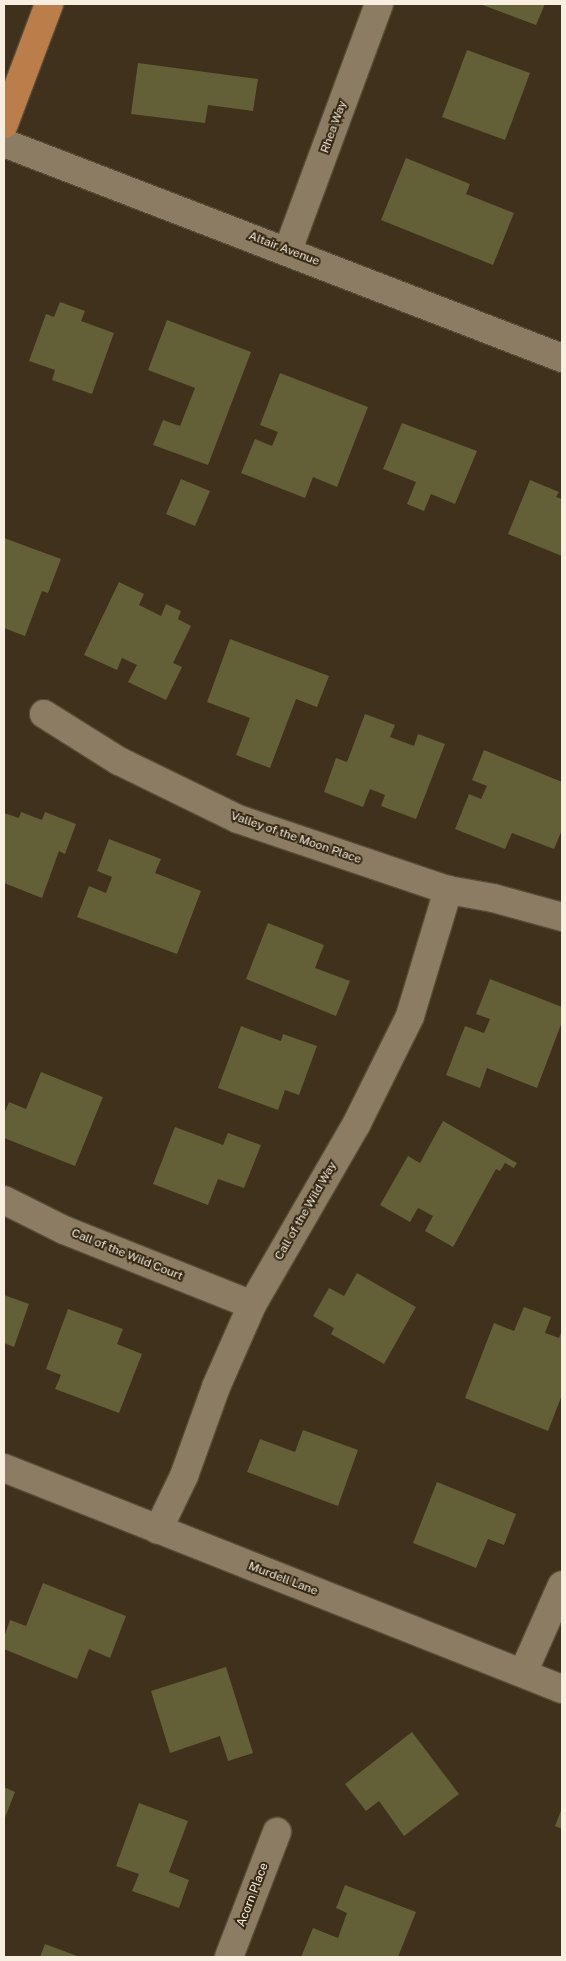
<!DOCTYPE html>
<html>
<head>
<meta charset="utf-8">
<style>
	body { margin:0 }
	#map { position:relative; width:566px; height:1961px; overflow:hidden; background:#3f311b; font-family:"Public Sans",sans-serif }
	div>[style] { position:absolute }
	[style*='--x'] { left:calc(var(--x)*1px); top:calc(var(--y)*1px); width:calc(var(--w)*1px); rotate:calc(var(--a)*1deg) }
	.building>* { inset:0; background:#635f37 }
	.roads { filter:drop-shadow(1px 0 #584c38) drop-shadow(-1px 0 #584c38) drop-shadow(0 1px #584c38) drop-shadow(0 -1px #584c38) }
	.minor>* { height:28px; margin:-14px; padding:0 14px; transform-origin:14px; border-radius:14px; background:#8c7c63 }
	.major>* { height:28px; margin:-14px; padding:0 14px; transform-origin:14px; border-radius:14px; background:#bb7e4a }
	span { translate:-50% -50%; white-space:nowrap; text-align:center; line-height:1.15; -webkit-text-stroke:4px #352711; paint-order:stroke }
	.street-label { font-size:12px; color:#f8efe1 }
	.frame { position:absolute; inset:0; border:5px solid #f8efe1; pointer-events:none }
</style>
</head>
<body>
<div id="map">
	<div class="building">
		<div style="clip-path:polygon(480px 4px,545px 4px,536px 25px)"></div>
		<div style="clip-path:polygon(467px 50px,530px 73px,505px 140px,442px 117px)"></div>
		<div style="clip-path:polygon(138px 63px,258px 79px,253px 111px,208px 105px,205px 123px,131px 114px)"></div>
		<div style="clip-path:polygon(406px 158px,470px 184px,466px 194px,514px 213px,493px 265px,381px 220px)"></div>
		<div style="clip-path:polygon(60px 302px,85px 311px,81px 321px,114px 333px,92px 394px,52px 380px,55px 370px,29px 361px,46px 314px,54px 317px)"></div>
		<div style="clip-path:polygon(167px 320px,251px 352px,208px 465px,153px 445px,163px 420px,180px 426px,195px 388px,148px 370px)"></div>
		<div style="clip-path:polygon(280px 373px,368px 407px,337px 487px,313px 477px,305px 498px,241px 473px,255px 439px,272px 446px,278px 432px,260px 425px)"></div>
		<div style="clip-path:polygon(402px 423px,477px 451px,455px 504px,431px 494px,424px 511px,407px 504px,416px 482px,383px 469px)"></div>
		<div style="clip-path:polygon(181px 479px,210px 491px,195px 526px,166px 514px)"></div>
		<div style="clip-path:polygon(530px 480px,559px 492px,556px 497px,562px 499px,562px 556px,508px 534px)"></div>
		<div style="clip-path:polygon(4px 538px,61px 559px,48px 593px,42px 591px,25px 636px,4px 628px)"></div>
		<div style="clip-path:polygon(119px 582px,144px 594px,139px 605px,161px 616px,166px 604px,181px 611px,178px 619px,191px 626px,173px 663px,182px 667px,166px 700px,128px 682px,137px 665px,122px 658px,117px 670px,84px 655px)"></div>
		<div style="clip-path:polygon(230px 639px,329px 676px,317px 707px,296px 699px,270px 768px,236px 755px,250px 718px,207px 702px)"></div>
		<div style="clip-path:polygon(365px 714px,395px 725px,390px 737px,414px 746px,418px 734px,445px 744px,416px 819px,381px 806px,385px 795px,370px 789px,363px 807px,324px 792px,336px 758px,347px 762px)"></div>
		<div style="clip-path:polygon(484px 750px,562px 782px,562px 830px,554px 849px,512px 833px,505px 849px,455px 829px,469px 794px,481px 799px,487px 786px,472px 780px)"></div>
		<div style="clip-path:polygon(21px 812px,42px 820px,45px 812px,76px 824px,65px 854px,59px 851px,42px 898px,4px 883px,4px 813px,19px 818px)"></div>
		<div style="clip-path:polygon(109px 839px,161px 859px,155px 873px,201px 891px,177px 954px,77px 917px,89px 886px,106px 893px,112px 877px,97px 871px)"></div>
		<div style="clip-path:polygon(268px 923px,324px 945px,315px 968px,350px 981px,336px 1016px,246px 979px)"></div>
		<div style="clip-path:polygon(490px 979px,562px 1007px,562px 1022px,537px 1088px,487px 1068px,480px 1088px,446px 1075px,465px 1026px,484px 1033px,490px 1019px,476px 1014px)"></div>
		<div style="clip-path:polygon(241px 1026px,281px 1041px,283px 1034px,317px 1046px,299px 1095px,285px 1090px,278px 1110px,218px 1088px)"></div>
		<div style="clip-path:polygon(41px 1072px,103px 1097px,75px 1166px,4px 1138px,4px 1114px,9px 1102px,26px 1109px)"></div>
		<div style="clip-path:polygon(443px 1121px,517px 1163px,514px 1168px,505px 1163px,500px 1171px,496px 1169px,453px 1247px,425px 1231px,433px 1216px,418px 1208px,410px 1222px,380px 1205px,408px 1156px,420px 1163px)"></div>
		<div style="clip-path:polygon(175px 1127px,223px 1145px,228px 1133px,261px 1145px,244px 1188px,218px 1179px,208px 1205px,153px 1184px)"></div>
		<div style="clip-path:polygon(357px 1273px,416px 1307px,384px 1364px,331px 1334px,334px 1328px,313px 1316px,329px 1288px,344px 1296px)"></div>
		<div style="clip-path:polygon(4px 1295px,29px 1304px,14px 1347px,4px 1343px)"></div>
		<div style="clip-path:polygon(524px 1307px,551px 1317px,545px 1333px,559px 1338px,562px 1330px,562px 1395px,548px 1431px,465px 1398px,494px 1323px,514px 1331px)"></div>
		<div style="clip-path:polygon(68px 1309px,123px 1329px,117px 1344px,142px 1354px,119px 1413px,55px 1389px,61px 1375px,46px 1369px)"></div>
		<div style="clip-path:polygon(303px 1430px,358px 1450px,338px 1506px,247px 1472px,260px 1439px,295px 1452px)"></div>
		<div style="clip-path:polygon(437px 1482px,516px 1514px,504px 1545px,488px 1539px,476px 1568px,413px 1543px)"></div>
		<div style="clip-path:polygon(43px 1583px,126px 1616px,110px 1658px,89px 1649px,77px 1679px,4px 1649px,4px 1637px,10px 1620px,26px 1626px)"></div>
		<div style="clip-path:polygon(226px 1667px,253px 1753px,228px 1761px,220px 1736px,170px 1753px,151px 1691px)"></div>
		<div style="clip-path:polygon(412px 1732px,459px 1794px,404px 1836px,379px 1801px,366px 1811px,345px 1784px)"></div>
		<div style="clip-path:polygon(4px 1787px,15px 1792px,4px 1820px)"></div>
		<div style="clip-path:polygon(139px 1803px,188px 1821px,169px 1872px,189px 1880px,179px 1908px,132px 1891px,139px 1874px,116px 1866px)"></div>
		<div style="clip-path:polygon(562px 1808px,562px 1829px,555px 1826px)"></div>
		<div style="clip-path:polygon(345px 1885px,416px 1912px,398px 1957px,301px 1957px,313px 1928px,338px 1938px,347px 1913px,336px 1908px)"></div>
		<div style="clip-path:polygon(45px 1944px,80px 1957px,40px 1957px)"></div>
	</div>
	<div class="roads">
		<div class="minor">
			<div style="--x:4;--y:143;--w:598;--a:21.07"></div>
			<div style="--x:288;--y:250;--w:262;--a:-69.7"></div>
			<div style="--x:44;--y:714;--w:89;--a:32.1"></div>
			<div style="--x:119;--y:761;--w:132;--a:26"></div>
			<div style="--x:238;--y:819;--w:222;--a:18.7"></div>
			<div style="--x:448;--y:890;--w:46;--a:10.1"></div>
			<div style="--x:493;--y:898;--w:72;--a:15.4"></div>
			<div style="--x:4;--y:1200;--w:67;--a:26.6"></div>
			<div style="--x:64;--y:1230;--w:202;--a:21.7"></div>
			<div style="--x:4;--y:1468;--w:600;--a:21.61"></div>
			<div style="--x:158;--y:1530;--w:60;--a:-64.3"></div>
			<div style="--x:184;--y:1476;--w:95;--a:-70.2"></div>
			<div style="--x:216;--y:1387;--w:90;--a:-66.3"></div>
			<div style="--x:252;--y:1305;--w:208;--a:-60"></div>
			<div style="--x:356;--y:1125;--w:122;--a:-63.6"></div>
			<div style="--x:410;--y:1016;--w:132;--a:-73.2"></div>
			<div style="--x:523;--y:1673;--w:96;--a:-66.1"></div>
			<div style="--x:229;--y:1957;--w:134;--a:-69"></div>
		</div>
		<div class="major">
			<div style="--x:4;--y:124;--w:128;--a:-69.4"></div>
		</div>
	</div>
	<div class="street-label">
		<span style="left:334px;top:127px;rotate:-70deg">Rhea Way</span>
		<span style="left:284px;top:249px;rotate:21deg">Altair Avenue</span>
		<span style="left:296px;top:838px;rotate:19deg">Valley of the Moon Place</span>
		<span style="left:306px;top:1211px;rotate:-60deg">Call of the Wild Way</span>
		<span style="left:127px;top:1255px;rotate:22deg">Call of the Wild Court</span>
		<span style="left:283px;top:1579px;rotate:21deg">Murdell Lane</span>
		<span style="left:253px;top:1895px;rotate:-69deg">Acorn Place</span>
	</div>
	<div class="frame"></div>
</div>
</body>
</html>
